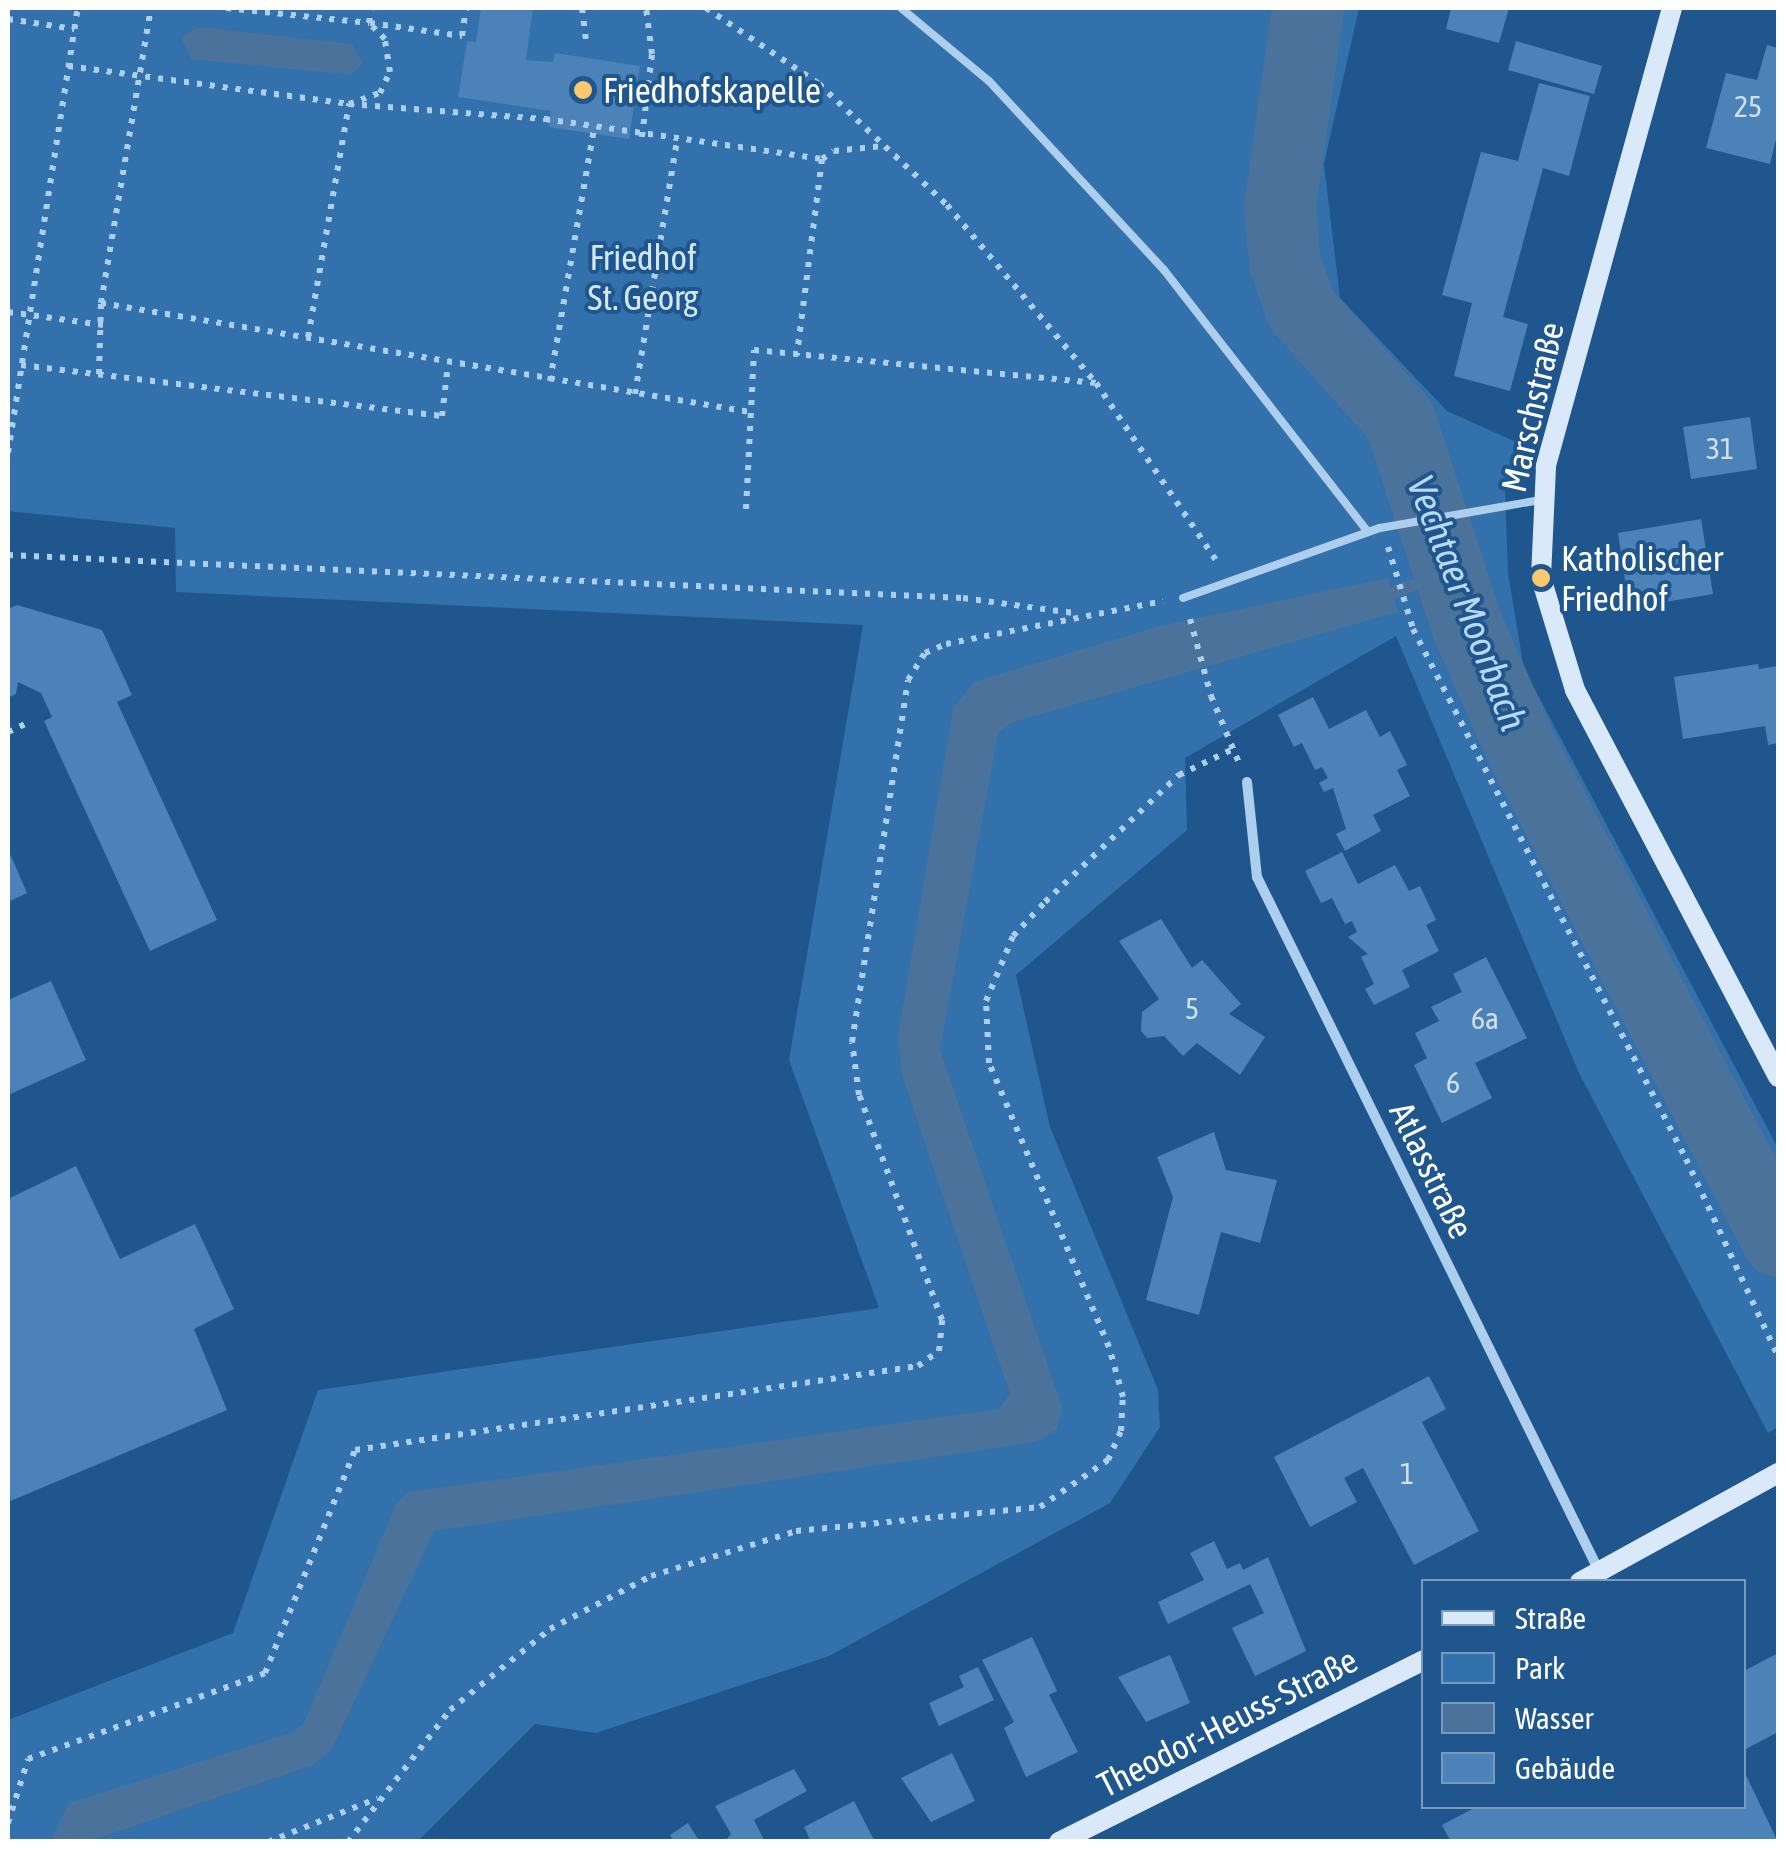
<!DOCTYPE html>
<html>
<head>
<meta charset="utf-8">
<style>
	body { margin:0 }
	#map { position:relative; width:1786px; height:1849px; overflow:hidden; background:#1f568e; font-family:"Asap Condensed",sans-serif }
	div>[style] { position:absolute }
	[style*='--x'] { left:calc(var(--x)*1px); top:calc(var(--y)*1px); width:calc(var(--w)*1px); rotate:calc(var(--a)*1deg) }
	.green>* { inset:0; background:#3271ab }
	.water>* { inset:0; background:#4b729a }
	.stream>* { height:12px; margin:-6px; padding:0 6px; transform-origin:6px; border-radius:6px; background:#4b729a }
	.river>* { height:72px; margin:-36px; padding:0 36px; transform-origin:36px; border-radius:36px; background:#4b729a }
	.building>* { inset:0; background:#4b82b7 }
	.path>* { height:6px; margin-top:-3px; transform-origin:0; background:repeating-linear-gradient(90deg,#adceec 0 5px,transparent 0 13px) }
	.lane>* { height:8px; margin:-4px; padding:0 4px; transform-origin:4px; border-radius:4px; background:#adceec }
	.street>* { height:10px; margin:-5px; padding:0 5px; transform-origin:5px; border-radius:5px; background:#adceec }
	.secondary>* { height:20px; margin:-10px; padding:0 10px; transform-origin:10px; border-radius:10px; background:#d9e9f9 }
	.dots>* { width:28px; height:28px; translate:-50% -50%; box-sizing:border-box; border:5px solid #1f568e; border-radius:50% }
	span { translate:-50% -50%; white-space:nowrap; text-align:center; line-height:1.15; -webkit-text-stroke:8px #1f568e; paint-order:stroke }
	.number-label { font-size:30px; color:#d2e0ed }
	.number-label span { -webkit-text-stroke-width:0 }
	.poi-label { font-size:35px; color:#fff }
	.left { translate:0 -50%; text-align:left }
	.park-label { font-size:35px; color:#d3e7f9 }
	.street-label { font-size:35px; color:#fff }
	.water-label { font-size:38px; color:#b9d8f4; font-style:italic }
	.frame { position:absolute; inset:0; border:10px solid #fff; pointer-events:none }
	.legend { position:absolute; left:1421px; top:1579px; width:325px; height:230px; box-sizing:border-box; background:#1f568e; border:2px solid #799abb; margin:0; padding:12px 18px; list-style:none; font-size:30px; color:#fff }
	.legend li { display:flex; align-items:center; gap:20px; height:50px }
	.legend b { width:50px; border:2px solid #799abb }
</style>
</head>
<body>
<div id="map">
	<div class="green">
		<div style="clip-path:polygon(8px 8px,1359px 8px,1324px 164px,1340px 298px,1447px 411px,1518px 443px,1505px 488px,1508px 573px,1524px 669px,1778px 1148px,1778px 1427px,1768px 1433px,1579px 1073px,1396px 636px,1185px 758px,1187px 830px,1016px 975px,1050px 1127px,1158px 1390px,1160px 1427px,1110px 1503px,829px 1656px,596px 1733px,535px 1724px,418px 1841px,8px 1841px,8px 1720px,233px 1633px,318px 1390px,879px 1308px,789px 1060px,863px 625px,176px 592px,175px 528px,8px 511px)"></div>
	</div>
	<div class="water">
		<div style="clip-path:polygon(198px 27px,352px 44px,363px 63px,351px 75px,191px 59px,181px 38px)"></div>
		<div style="clip-path:polygon(1388px 578px,1398px 612px,1013px 722px,998px 733px,940px 1050px,1062px 1407px,1057px 1429px,1036px 1442px,434px 1531px,332px 1749px,313px 1765px,89px 1841px,51px 1841px,69px 1803px,291px 1733px,304px 1723px,396px 1504px,408px 1492px,999px 1409px,1010px 1394px,902px 1075px,898px 1037px,953px 708px,974px 682px,1160px 626px)"></div>
	</div>
	<div class="stream">
		<div style="--x:1391;--y:593;--w:60;--a:-19.3"></div>
	</div>
	<div class="river">
		<div style="--x:1308;--y:8;--w:202;--a:98"></div>
		<div style="--x:1280;--y:208;--w:55;--a:84.8"></div>
		<div style="--x:1285;--y:263;--w:49;--a:70.8"></div>
		<div style="--x:1301;--y:309;--w:149;--a:48.3"></div>
		<div style="--x:1400;--y:420;--w:219;--a:71.9"></div>
		<div style="--x:1468;--y:628;--w:128;--a:66"></div>
		<div style="--x:1520;--y:745;--w:559;--a:62.52"></div>
	</div>
	<div class="building">
		<div style="clip-path:polygon(481px 8px,533px 8px,526px 60px,553px 62px,555px 53px,640px 66px,629px 139px,549px 127px,551px 111px,458px 97px,467px 41px,476px 42px)"></div>
		<div style="clip-path:polygon(1451px 8px,1509px 8px,1499px 43px,1446px 29px)"></div>
		<div style="clip-path:polygon(1516px 41px,1602px 66px,1594px 94px,1508px 70px)"></div>
		<div style="clip-path:polygon(1767px 45px,1778px 48px,1778px 131px,1770px 164px,1706px 148px,1726px 73px,1757px 80px)"></div>
		<div style="clip-path:polygon(1539px 83px,1590px 96px,1569px 176px,1543px 168px,1503px 317px,1528px 324px,1510px 391px,1454px 376px,1472px 303px,1442px 295px,1481px 152px,1518px 161px)"></div>
		<div style="clip-path:polygon(1750px 417px,1757px 469px,1691px 479px,1683px 427px)"></div>
		<div style="clip-path:polygon(1701px 519px,1713px 594px,1629px 608px,1618px 533px)"></div>
		<div style="clip-path:polygon(17px 605px,102px 630px,132px 695px,117px 702px,217px 920px,150px 951px,44px 721px,52px 717px,41px 693px,18px 682px,16px 694px,8px 698px,8px 609px)"></div>
		<div style="clip-path:polygon(1758px 664px,1759px 669px,1778px 666px,1778px 743px,1768px 745px,1765px 726px,1683px 739px,1674px 677px)"></div>
		<div style="clip-path:polygon(1313px 697px,1329px 729px,1366px 710px,1380px 737px,1390px 731px,1407px 765px,1397px 770px,1410px 796px,1373px 815px,1381px 831px,1345px 851px,1336px 834px,1346px 829px,1333px 788px,1324px 792px,1319px 783px,1328px 778px,1322px 767px,1315px 770px,1302px 743px,1294px 747px,1278px 715px)"></div>
		<div style="clip-path:polygon(8px 849px,27px 893px,8px 902px)"></div>
		<div style="clip-path:polygon(1342px 852px,1358px 884px,1395px 865px,1409px 891px,1420px 886px,1436px 920px,1426px 925px,1439px 951px,1402px 970px,1410px 987px,1374px 1005px,1365px 989px,1374px 984px,1361px 957px,1368px 954px,1348px 937px,1357px 932px,1352px 921px,1345px 924px,1332px 898px,1321px 903px,1305px 871px)"></div>
		<div style="clip-path:polygon(1161px 919px,1192px 968px,1202px 960px,1241px 1004px,1229px 1014px,1265px 1037px,1240px 1075px,1197px 1043px,1183px 1056px,1164px 1036px,1147px 1038px,1141px 1031px,1142px 1012px,1159px 999px,1119px 941px)"></div>
		<div style="clip-path:polygon(1486px 957px,1527px 1038px,1475px 1063px,1492px 1098px,1442px 1123px,1414px 1065px,1427px 1058px,1415px 1033px,1439px 1021px,1431px 1007px,1462px 992px,1453px 974px)"></div>
		<div style="clip-path:polygon(51px 981px,86px 1060px,8px 1095px,8px 1000px)"></div>
		<div style="clip-path:polygon(1214px 1132px,1226px 1170px,1277px 1180px,1260px 1243px,1221px 1232px,1199px 1315px,1146px 1300px,1173px 1197px,1157px 1157px)"></div>
		<div style="clip-path:polygon(76px 1166px,120px 1259px,195px 1224px,234px 1309px,194px 1329px,227px 1410px,8px 1502px,8px 1199px)"></div>
		<div style="clip-path:polygon(1429px 1376px,1446px 1409px,1422px 1422px,1479px 1531px,1414px 1565px,1363px 1468px,1344px 1478px,1357px 1502px,1310px 1527px,1274px 1457px)"></div>
		<div style="clip-path:polygon(1214px 1541px,1227px 1569px,1240px 1563px,1243px 1570px,1268px 1557px,1306px 1651px,1255px 1676px,1232px 1628px,1264px 1613px,1250px 1584px,1168px 1624px,1158px 1602px,1204px 1580px,1190px 1553px)"></div>
		<div style="clip-path:polygon(1032px 1637px,1057px 1691px,1049px 1695px,1078px 1752px,1026px 1777px,1004px 1728px,1014px 1722px,982px 1660px)"></div>
		<div style="clip-path:polygon(1778px 1653px,1778px 1732px,1744px 1750px,1744px 1671px)"></div>
		<div style="clip-path:polygon(1170px 1655px,1190px 1703px,1146px 1722px,1118px 1677px)"></div>
		<div style="clip-path:polygon(978px 1667px,994px 1700px,939px 1726px,929px 1703px,964px 1687px,959px 1676px)"></div>
		<div style="clip-path:polygon(952px 1753px,975px 1801px,931px 1822px,901px 1778px)"></div>
		<div style="clip-path:polygon(794px 1769px,807px 1791px,754px 1820px,765px 1842px,724px 1842px,731px 1834px,715px 1806px)"></div>
		<div style="clip-path:polygon(1744px 1771px,1778px 1842px,1451px 1842px,1442px 1825px,1478px 1806px,1744px 1806px)"></div>
		<div style="clip-path:polygon(854px 1801px,875px 1842px,811px 1842px,804px 1827px)"></div>
		<div style="clip-path:polygon(688px 1823px,700px 1842px,674px 1842px,670px 1835px)"></div>
	</div>
	<div class="path">
		<div style="--x:226;--y:8;--w:144;--a:6"></div>
		<div style="--x:369;--y:23;--w:15;--a:-82"></div>
		<div style="--x:582;--y:8;--w:38;--a:83"></div>
		<div style="--x:706;--y:8;--w:136;--a:33.9"></div>
		<div style="--x:819;--y:84;--w:176;--a:43.4"></div>
		<div style="--x:947;--y:205;--w:232;--a:50.1"></div>
		<div style="--x:1096;--y:383;--w:216;--a:55.9"></div>
		<div style="--x:8;--y:19;--w:67;--a:8.6"></div>
		<div style="--x:370;--y:23;--w:93;--a:8"></div>
		<div style="--x:462;--y:36;--w:28;--a:-82"></div>
		<div style="--x:68;--y:66;--w:284;--a:7.7"></div>
		<div style="--x:349;--y:104;--w:197;--a:4.4"></div>
		<div style="--x:545;--y:119;--w:280;--a:8.2"></div>
		<div style="--x:822;--y:159;--w:198;--a:97.3"></div>
		<div style="--x:642;--y:137;--w:84;--a:-83.1"></div>
		<div style="--x:652;--y:54;--w:46;--a:-97.4"></div>
		<div style="--x:822;--y:159;--w:14;--a:-34"></div>
		<div style="--x:834;--y:151;--w:49;--a:-5.8"></div>
		<div style="--x:101;--y:303;--w:658;--a:9.53"></div>
		<div style="--x:8;--y:312;--w:96;--a:7.8"></div>
		<div style="--x:308;--y:337;--w:237;--a:-80"></div>
		<div style="--x:349;--y:104;--w:33;--a:-20"></div>
		<div style="--x:380;--y:93;--w:23;--a:-65"></div>
		<div style="--x:390;--y:72;--w:33;--a:-99"></div>
		<div style="--x:385;--y:39;--w:23;--a:-135"></div>
		<div style="--x:21;--y:365;--w:424;--a:6.9"></div>
		<div style="--x:442;--y:416;--w:52;--a:-83.4"></div>
		<div style="--x:99;--y:374;--w:71;--a:-88.4"></div>
		<div style="--x:101;--y:303;--w:299;--a:-80.4"></div>
		<div style="--x:550;--y:381;--w:257;--a:-80.1"></div>
		<div style="--x:635;--y:394;--w:258;--a:-80.6"></div>
		<div style="--x:8;--y:453;--w:450;--a:-81.1"></div>
		<div style="--x:746;--y:509;--w:159;--a:-87.1"></div>
		<div style="--x:754;--y:350;--w:344;--a:5.5"></div>
		<div style="--x:1388;--y:547;--w:86;--a:73"></div>
		<div style="--x:1413;--y:629;--w:596;--a:62.75"></div>
		<div style="--x:1686;--y:1159;--w:217;--a:65"></div>
		<div style="--x:8;--y:555;--w:956;--a:2.58"></div>
		<div style="--x:963;--y:598;--w:112;--a:7.7"></div>
		<div style="--x:1190;--y:619;--w:80;--a:74.7"></div>
		<div style="--x:1211;--y:696;--w:73;--a:67.3"></div>
		<div style="--x:8;--y:732;--w:19;--a:-25"></div>
		<div style="--x:8;--y:1823;--w:67;--a:-72.6"></div>
		<div style="--x:28;--y:1759;--w:252;--a:-19.9"></div>
		<div style="--x:265;--y:1673;--w:240;--a:-68"></div>
		<div style="--x:355;--y:1450;--w:569;--a:-8.49"></div>
		<div style="--x:918;--y:1366;--w:26;--a:-36"></div>
		<div style="--x:939;--y:1351;--w:31;--a:-84"></div>
		<div style="--x:942;--y:1320;--w:240;--a:-110.2"></div>
		<div style="--x:859;--y:1095;--w:53;--a:-97.5"></div>
		<div style="--x:852;--y:1042;--w:366;--a:-81.2"></div>
		<div style="--x:908;--y:680;--w:32;--a:-58"></div>
		<div style="--x:925;--y:653;--w:23;--a:-23"></div>
		<div style="--x:946;--y:644;--w:221;--a:-11.2"></div>
		<div style="--x:268;--y:1842;--w:118;--a:-21.8"></div>
		<div style="--x:348;--y:1842;--w:167;--a:-52.3"></div>
		<div style="--x:450;--y:1710;--w:129;--a:-39"></div>
		<div style="--x:550;--y:1629;--w:114;--a:-27.7"></div>
		<div style="--x:651;--y:1576;--w:152;--a:-17.2"></div>
		<div style="--x:796;--y:1531;--w:245;--a:-5.6"></div>
		<div style="--x:1040;--y:1507;--w:83;--a:-34.7"></div>
		<div style="--x:1108;--y:1460;--w:32;--a:-66"></div>
		<div style="--x:1121;--y:1431;--w:34;--a:-87"></div>
		<div style="--x:1123;--y:1397;--w:52;--a:-105.6"></div>
		<div style="--x:1109;--y:1347;--w:308;--a:-112.9"></div>
		<div style="--x:989;--y:1063;--w:62;--a:-92.8"></div>
		<div style="--x:986;--y:1001;--w:70;--a:-67.4"></div>
		<div style="--x:1013;--y:936;--w:47;--a:-46.7"></div>
		<div style="--x:1045;--y:902;--w:185;--a:-43.5"></div>
		<div style="--x:1179;--y:775;--w:60;--a:-25.7"></div>
	</div>
	<div class="lane">
		<div style="--x:901;--y:8;--w:114;--a:39.7"></div>
		<div style="--x:989;--y:81;--w:258;--a:47.2"></div>
		<div style="--x:1164;--y:270;--w:332;--a:52.1"></div>
		<div style="--x:1183;--y:598;--w:209;--a:-19.6"></div>
		<div style="--x:1380;--y:528;--w:163;--a:-9.9"></div>
	</div>
	<div class="street">
		<div style="--x:1247;--y:782;--w:96;--a:84"></div>
		<div style="--x:1257;--y:877;--w:774;--a:63.77"></div>
	</div>
	<div class="secondary">
		<div style="--x:1672;--y:8;--w:476;--a:105.4"></div>
		<div style="--x:1546;--y:467;--w:111;--a:92.6"></div>
		<div style="--x:1541;--y:578;--w:117;--a:73.1"></div>
		<div style="--x:1575;--y:690;--w:437;--a:62.3"></div>
		<div style="--x:1580;--y:1582;--w:226;--a:-28.8"></div>
		<div style="--x:1059;--y:1842;--w:408;--a:-26.5"></div>
	</div>
	<div class="dots">
		<div style="left:583px;top:90px;background:#fbc96d"></div>
		<div style="left:1541px;top:578px;background:#fbc96d"></div>
	</div>
	<div class="number-label">
		<span style="left:1748px;top:106px">25</span>
		<span style="left:1720px;top:448px">31</span>
		<span style="left:1192px;top:1008px">5</span>
		<span style="left:1485px;top:1018px">6a</span>
		<span style="left:1453px;top:1082px">6</span>
		<span style="left:1407px;top:1473px">1</span>
	</div>
	<div class="poi-label">
		<span class="left" style="left:603px;top:90px">Friedhofskapelle</span>
		<span class="left" style="left:1561px;top:578px">Katholischer<br>Friedhof</span>
	</div>
	<div class="park-label">
		<span style="left:643px;top:277px">Friedhof<br>St. Georg</span>
	</div>
	<div class="street-label">
		<span style="left:1532px;top:407px;rotate:-77deg">Marschstraße</span>
		<span style="left:1432px;top:1170px;rotate:64deg">Atlasstraße</span>
		<span style="left:1227px;top:1722px;rotate:-27deg">Theodor-Heuss-Straße</span>
	</div>
	<div class="water-label">
		<span style="left:1467px;top:603px;rotate:69deg">Vechtaer Moorbach</span>
	</div>
	<div class="frame"></div>
	<ul class="legend">
	<li><b style="height:12px;background:#d9e9f9"></b>Straße</li>
	<li><b style="height:28px;background:#3271ab"></b>Park</li>
	<li><b style="height:28px;background:#4b729a"></b>Wasser</li>
	<li><b style="height:28px;background:#4b82b7"></b>Gebäude</li>
	</ul>
</div>
</body>
</html>
